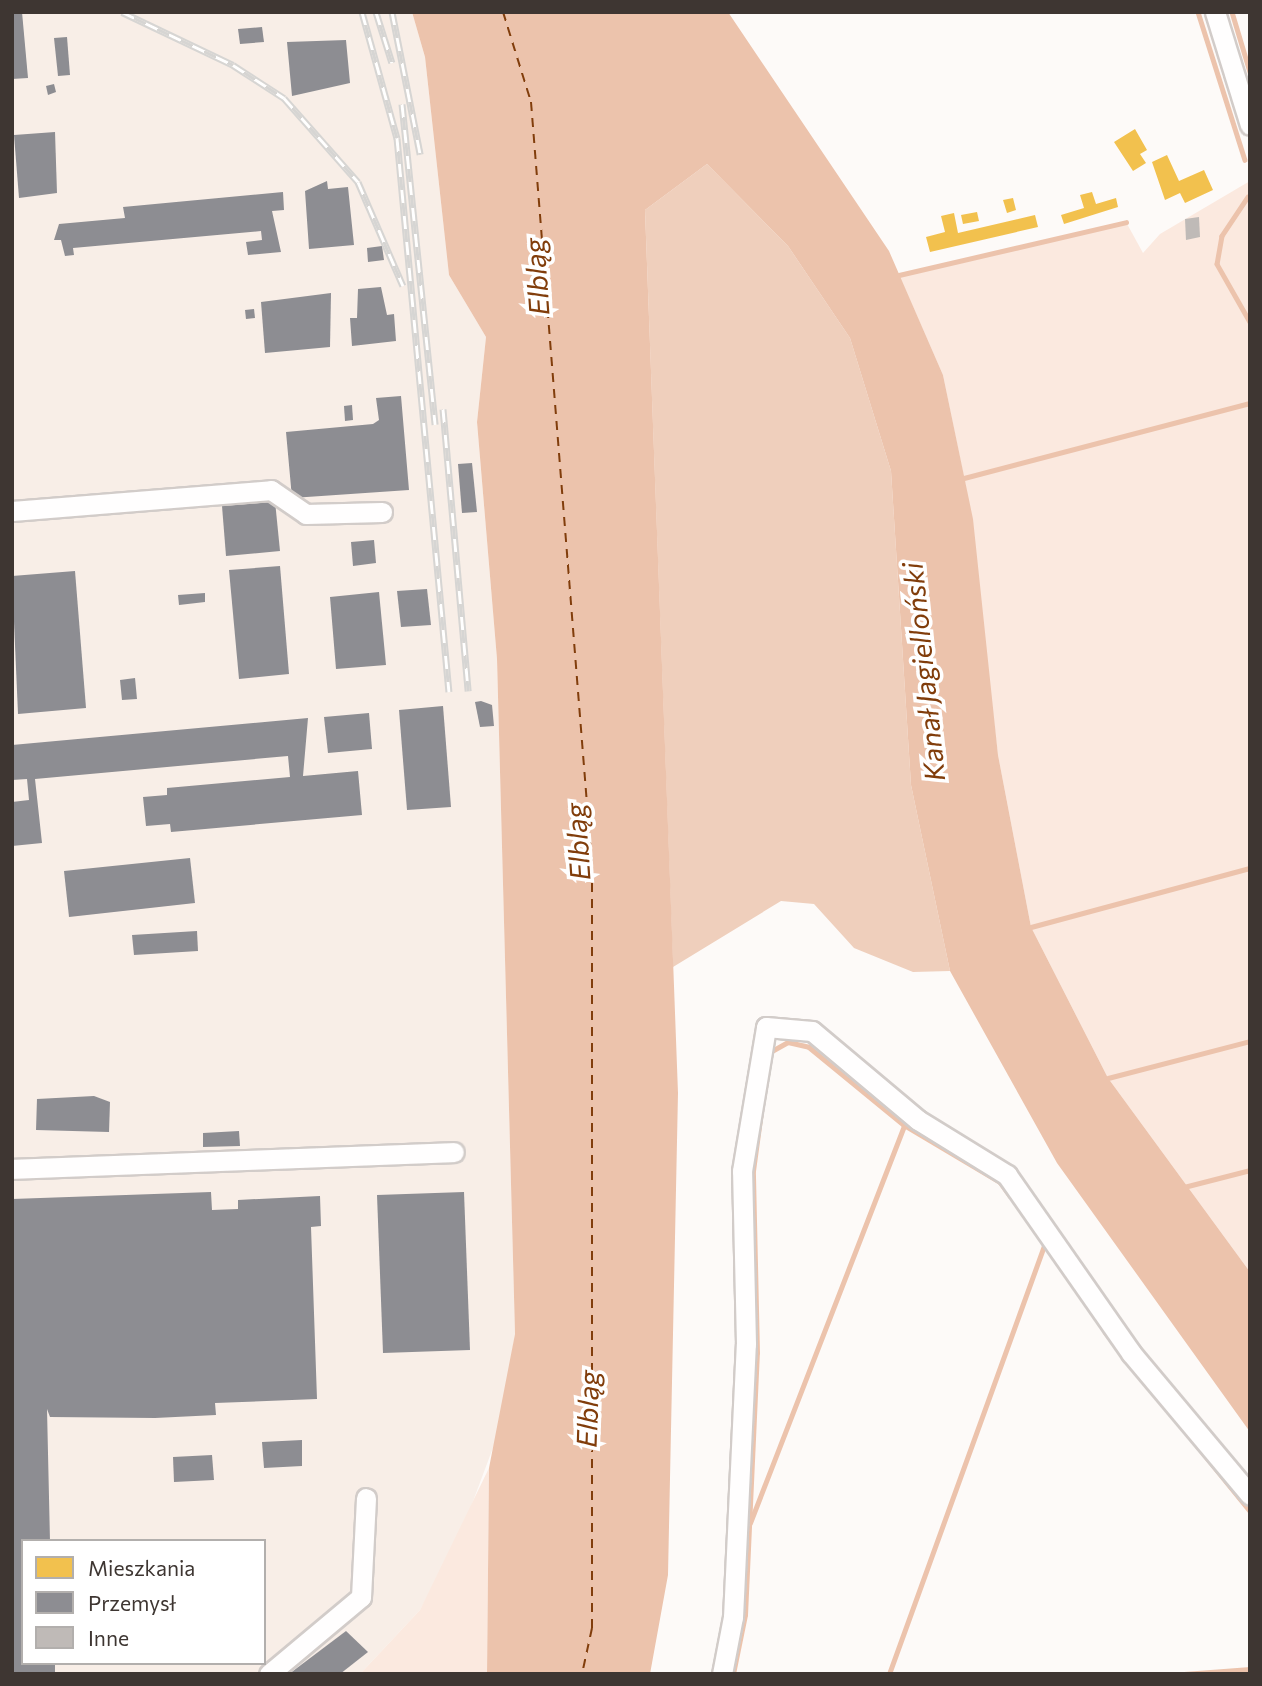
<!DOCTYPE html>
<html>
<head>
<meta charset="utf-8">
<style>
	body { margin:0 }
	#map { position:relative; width:1262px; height:1686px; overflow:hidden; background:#fdfaf8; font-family:Commissioner,sans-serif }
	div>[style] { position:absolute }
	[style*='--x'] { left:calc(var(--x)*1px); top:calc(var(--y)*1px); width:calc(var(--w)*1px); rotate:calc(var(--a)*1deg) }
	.built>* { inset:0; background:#f8eee7 }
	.green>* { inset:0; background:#fbe9df }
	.forest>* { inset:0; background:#efcfbc }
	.water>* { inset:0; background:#ecc3ac }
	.homes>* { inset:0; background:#f2c14e }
	.industry>* { inset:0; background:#8d8d92 }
	.stream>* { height:4.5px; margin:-2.25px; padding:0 2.25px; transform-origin:2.25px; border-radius:2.25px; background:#ecc3ac }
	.ferry>* { height:2px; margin-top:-1px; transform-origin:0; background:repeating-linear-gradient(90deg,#813d0b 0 9px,transparent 0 16px) }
	.building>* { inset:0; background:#bfbab7 }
	.roads { filter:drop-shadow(2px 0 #d2ccc9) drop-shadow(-2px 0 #d2ccc9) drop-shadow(0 2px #d2ccc9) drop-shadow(0 -2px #d2ccc9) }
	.minor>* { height:19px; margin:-9.5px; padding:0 9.5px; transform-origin:9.5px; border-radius:9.5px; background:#fffefe }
	.rail>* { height:7px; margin-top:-3.5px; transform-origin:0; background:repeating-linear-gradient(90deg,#fff 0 13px,#d6d5d3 0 26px); box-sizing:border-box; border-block:2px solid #d6d5d3 }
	span { translate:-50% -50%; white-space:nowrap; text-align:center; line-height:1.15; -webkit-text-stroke:7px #fff; paint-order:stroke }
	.water-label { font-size:28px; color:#813d0b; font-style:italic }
	.frame { position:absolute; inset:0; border:14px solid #3e3632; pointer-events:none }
	.legend { position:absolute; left:21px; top:1539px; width:245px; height:126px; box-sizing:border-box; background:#fff; border:2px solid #b2afad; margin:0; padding:9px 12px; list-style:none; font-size:21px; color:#3e3632 }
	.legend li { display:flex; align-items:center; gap:14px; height:35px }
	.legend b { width:35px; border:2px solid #b2afad }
</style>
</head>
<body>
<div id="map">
	<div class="built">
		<div style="clip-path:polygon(evenodd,12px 12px,412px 12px,425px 57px,449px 275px,486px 337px,477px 422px,497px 659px,515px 1334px,500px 1429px,460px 1536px,420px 1610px,360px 1674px,12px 1674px,12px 12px,23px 1541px,264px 1541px,264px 1663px,23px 1663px,23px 1541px)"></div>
	</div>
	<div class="green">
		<div style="clip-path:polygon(1250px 181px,1250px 1272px,1108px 1078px,1031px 927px,998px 755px,966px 487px,943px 375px,899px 275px,1126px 222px,1143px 253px,1160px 234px)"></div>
		<div style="clip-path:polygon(489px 1468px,487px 1674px,360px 1674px,420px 1610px)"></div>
	</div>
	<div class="forest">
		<div style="clip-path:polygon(707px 164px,788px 246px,850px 338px,891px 471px,911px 785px,950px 971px,913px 972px,854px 948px,814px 904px,781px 901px,673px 967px,645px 210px)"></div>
	</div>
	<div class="water">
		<div style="clip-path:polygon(412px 12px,728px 12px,889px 251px,943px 375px,973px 519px,998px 755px,1031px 927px,1108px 1078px,1250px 1272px,1250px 1432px,1057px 1163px,950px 971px,911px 785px,891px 471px,850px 338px,788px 246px,707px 164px,645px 210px,678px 1093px,668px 1575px,650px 1674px,487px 1674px,489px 1468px,515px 1334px,497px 659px,477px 422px,486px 337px,449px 275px,425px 57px)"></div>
	</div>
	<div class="homes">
		<div style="clip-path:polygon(1135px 129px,1147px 150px,1140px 154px,1146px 163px,1133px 171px,1114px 142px)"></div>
		<div style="clip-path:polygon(1167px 155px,1179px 181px,1204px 170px,1213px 190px,1185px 203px,1180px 193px,1165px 200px,1152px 162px)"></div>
		<div style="clip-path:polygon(1092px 192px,1096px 204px,1116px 198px,1118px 207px,1064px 224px,1061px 215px,1084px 208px,1080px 195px)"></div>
		<div style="clip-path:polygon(1013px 198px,1016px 210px,1007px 213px,1003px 200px)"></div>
		<div style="clip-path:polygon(977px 212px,979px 221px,963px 224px,961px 215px)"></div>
		<div style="clip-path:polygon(954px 213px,958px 233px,1035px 215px,1038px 227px,930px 252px,926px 237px,945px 232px,941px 216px)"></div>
	</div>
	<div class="industry">
		<div style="clip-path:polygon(12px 12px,22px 12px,28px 78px,12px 79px)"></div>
		<div style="clip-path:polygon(262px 27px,264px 42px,240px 44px,238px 29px)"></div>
		<div style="clip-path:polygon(67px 37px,70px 75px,58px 76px,54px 38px)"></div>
		<div style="clip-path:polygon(346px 40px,350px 83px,292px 96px,287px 42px)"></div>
		<div style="clip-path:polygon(54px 84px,56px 92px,48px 95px,46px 86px)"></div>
		<div style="clip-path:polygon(55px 132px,57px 193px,19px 198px,14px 135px)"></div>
		<div style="clip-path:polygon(327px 181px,328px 189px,348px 187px,354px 245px,309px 249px,305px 191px)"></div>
		<div style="clip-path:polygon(283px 192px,284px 210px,272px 211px,281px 252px,248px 255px,246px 242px,262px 240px,261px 231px,73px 248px,74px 255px,65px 256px,61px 240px,54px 240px,59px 224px,125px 218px,123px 207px)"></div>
		<div style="clip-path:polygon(382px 246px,384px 260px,368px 262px,367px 248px)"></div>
		<div style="clip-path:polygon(381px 287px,387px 315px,394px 314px,396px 341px,352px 346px,350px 318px,357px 318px,358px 289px)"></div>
		<div style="clip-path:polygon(331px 293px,330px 347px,265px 353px,261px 302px)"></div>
		<div style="clip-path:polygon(254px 309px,255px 318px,246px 319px,245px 310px)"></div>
		<div style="clip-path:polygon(401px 396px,409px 490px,292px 498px,286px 432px,373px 424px,379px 420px,376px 398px)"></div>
		<div style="clip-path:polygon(352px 405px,353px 420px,345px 421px,344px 406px)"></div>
		<div style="clip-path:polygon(472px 463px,477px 512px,462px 513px,458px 464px)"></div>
		<div style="clip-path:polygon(253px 499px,275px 501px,280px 551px,226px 556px,222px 506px)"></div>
		<div style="clip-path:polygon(374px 540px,376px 563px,353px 566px,351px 542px)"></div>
		<div style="clip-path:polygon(280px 566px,289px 674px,239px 679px,229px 570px)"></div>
		<div style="clip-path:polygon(75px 571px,86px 708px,18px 714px,12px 576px)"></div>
		<div style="clip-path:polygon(427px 589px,431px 625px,401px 627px,397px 591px)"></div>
		<div style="clip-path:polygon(379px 592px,386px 665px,336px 669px,330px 597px)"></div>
		<div style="clip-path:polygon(205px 593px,205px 602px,179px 605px,178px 595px)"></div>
		<div style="clip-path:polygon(135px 678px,137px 699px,122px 700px,120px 680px)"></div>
		<div style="clip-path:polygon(481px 701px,492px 705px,494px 726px,480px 727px,475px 702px)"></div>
		<div style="clip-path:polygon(443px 706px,451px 807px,407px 810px,399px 710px)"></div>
		<div style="clip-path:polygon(369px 713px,372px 749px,328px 753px,324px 717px)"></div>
		<div style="clip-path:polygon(308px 718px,303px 776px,358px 771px,362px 815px,171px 832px,170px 824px,146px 826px,143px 797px,167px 795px,167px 788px,290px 777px,288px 756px,35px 779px,42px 843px,12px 846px,12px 802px,29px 800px,27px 779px,12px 780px,12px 745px)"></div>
		<div style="clip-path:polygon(190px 858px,195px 903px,69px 917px,64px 871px)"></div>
		<div style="clip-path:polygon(197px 931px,198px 951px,134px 955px,132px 935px)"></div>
		<div style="clip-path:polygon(94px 1096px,110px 1102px,109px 1132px,36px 1130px,37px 1099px)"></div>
		<div style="clip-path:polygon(239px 1131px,240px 1146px,203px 1147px,203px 1133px)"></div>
		<div style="clip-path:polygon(211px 1192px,212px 1210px,238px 1209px,238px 1200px,320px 1196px,321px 1226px,311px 1227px,317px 1399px,215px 1403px,216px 1415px,155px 1418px,50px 1417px,47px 1409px,50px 1541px,23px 1541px,23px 1663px,55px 1663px,55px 1674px,12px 1674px,12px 1199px)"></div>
		<div style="clip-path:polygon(464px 1192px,470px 1350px,383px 1353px,377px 1195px)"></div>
		<div style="clip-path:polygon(302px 1440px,302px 1466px,264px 1468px,262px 1442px)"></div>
		<div style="clip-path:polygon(212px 1455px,214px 1480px,174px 1482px,173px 1457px)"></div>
		<div style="clip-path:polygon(346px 1631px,368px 1652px,340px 1674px,289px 1674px)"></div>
	</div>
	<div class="stream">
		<div style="--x:1198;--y:12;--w:155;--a:72.4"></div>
		<div style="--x:1232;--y:12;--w:63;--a:73.3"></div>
		<div style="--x:1248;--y:197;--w:47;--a:123.7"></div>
		<div style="--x:1222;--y:236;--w:28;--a:100"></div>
		<div style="--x:1217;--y:264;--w:67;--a:60.4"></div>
		<div style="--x:899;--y:275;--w:233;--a:-13.1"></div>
		<div style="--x:964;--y:478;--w:296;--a:-14.7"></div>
		<div style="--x:1031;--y:927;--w:227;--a:-15.1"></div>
		<div style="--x:770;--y:1052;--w:21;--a:-29"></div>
		<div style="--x:788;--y:1042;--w:22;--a:13"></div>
		<div style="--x:809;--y:1047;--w:123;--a:39.4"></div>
		<div style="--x:904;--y:1125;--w:112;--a:30.7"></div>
		<div style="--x:1000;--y:1182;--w:17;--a:54"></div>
		<div style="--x:1108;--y:1078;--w:147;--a:-14.6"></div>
		<div style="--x:1184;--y:1187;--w:68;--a:-14.4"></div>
		<div style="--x:1105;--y:1332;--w:230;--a:51"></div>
		<div style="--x:750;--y:1523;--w:427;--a:-68.8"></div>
		<div style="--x:733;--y:1674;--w:60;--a:-78.5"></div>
		<div style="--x:745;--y:1615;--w:262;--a:-87.4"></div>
		<div style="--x:757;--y:1353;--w:182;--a:-91.3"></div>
		<div style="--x:753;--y:1171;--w:60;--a:-82.3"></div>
		<div style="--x:889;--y:1674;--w:458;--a:-70.1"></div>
		<div style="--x:1184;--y:1674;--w:66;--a:-4.3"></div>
	</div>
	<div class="ferry">
		<div style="--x:503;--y:12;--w:94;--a:72.7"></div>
		<div style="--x:531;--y:102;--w:767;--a:85.44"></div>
		<div style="--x:592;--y:867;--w:761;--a:90"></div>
		<div style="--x:592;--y:1628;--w:47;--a:102.3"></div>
	</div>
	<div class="building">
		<div style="clip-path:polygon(1199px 217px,1200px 237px,1186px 240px,1185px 219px)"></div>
	</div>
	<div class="roads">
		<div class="minor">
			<div style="--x:1215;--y:12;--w:118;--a:72.8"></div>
			<div style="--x:12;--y:511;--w:260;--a:-4.6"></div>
			<div style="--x:271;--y:490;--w:42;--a:34.4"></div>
			<div style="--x:306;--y:514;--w:76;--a:-1.5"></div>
			<div style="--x:12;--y:1169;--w:442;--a:-2.2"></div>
			<div style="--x:269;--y:1674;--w:120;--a:-39.9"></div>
			<div style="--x:361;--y:1597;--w:99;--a:-87.1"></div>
			<div style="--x:722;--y:1674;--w:58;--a:-79.1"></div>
			<div style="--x:733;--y:1617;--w:273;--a:-87.3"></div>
			<div style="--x:746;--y:1344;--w:173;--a:-91.3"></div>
			<div style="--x:742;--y:1171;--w:146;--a:-80.5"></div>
			<div style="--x:766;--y:1027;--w:46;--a:5"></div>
			<div style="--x:812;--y:1031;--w:138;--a:40"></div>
			<div style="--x:918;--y:1120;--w:105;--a:31.7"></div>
			<div style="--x:1007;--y:1175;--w:217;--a:55.1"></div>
			<div style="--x:1131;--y:1353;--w:185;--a:50"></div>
		</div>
	</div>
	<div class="rail">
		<div style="--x:122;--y:12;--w:123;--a:25.5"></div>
		<div style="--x:233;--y:65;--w:61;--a:32.9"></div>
		<div style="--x:284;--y:98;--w:112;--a:48.6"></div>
		<div style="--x:358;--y:182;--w:113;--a:66.6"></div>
		<div style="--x:362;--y:12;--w:131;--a:74.5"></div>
		<div style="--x:397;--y:138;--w:556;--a:84.64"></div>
		<div style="--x:376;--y:12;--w:53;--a:72.6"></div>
		<div style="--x:392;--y:12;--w:145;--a:78.8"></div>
		<div style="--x:402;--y:104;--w:322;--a:84.1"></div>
		<div style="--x:443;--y:409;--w:283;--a:84.9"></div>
	</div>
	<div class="water-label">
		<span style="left:536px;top:277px;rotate:-94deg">Elbląg</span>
		<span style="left:923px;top:672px;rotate:-96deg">Kanał Jagielloński</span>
		<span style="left:577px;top:842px;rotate:-94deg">Elbląg</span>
		<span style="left:587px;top:1409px;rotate:-88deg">Elbląg</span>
	</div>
	<div class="frame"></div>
	<ul class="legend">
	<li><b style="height:19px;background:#f2c14e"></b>Mieszkania</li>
	<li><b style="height:19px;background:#8d8d92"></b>Przemysł</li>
	<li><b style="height:19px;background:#bfbab7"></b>Inne</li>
	</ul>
</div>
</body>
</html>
